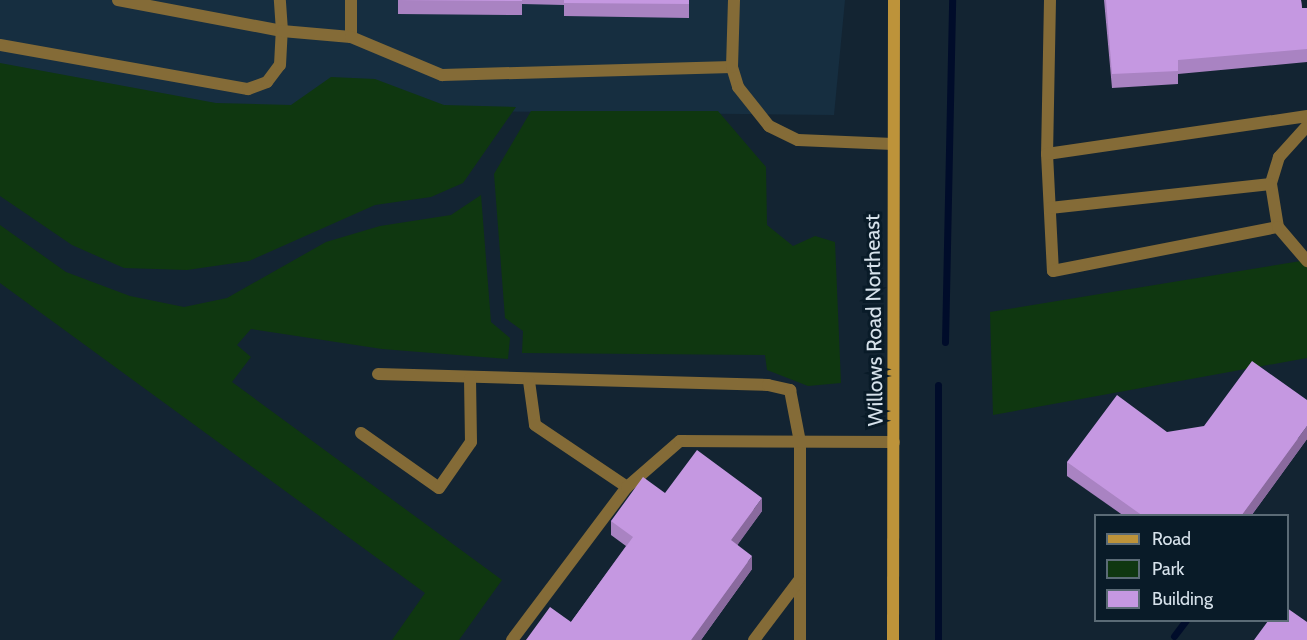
<!DOCTYPE html>
<html>
<head>
<meta charset="utf-8">
<style>
	body { margin:0 }
	#map { position:relative; width:1307px; height:640px; overflow:hidden; background:#132432; font-family:Cabin,sans-serif }
	div>[style] { position:absolute }
	[style*='--x'] { left:calc(var(--x)*1px); top:calc(var(--y)*1px); width:calc(var(--w)*1px); rotate:calc(var(--a)*1deg) }
	.built>* { inset:0; background:#162e40 }
	.green>* { inset:0; background:#0f3710 }
	.stream>* { height:7px; margin:-3.5px; padding:0 3.5px; transform-origin:3.5px; border-radius:3.5px; background:#000c2a }
	.service>* { height:12px; margin:-6px; padding:0 6px; transform-origin:6px; border-radius:6px; background:#846b37 }
	.secondary>* { height:12px; margin:-6px; padding:0 6px; transform-origin:6px; border-radius:6px; background:#bd933a }
	.wall>* { inset:0; background:#a983c2 }
	.shaded-wall>* { inset:0; background:#8a6a9e }
	.building>* { inset:0; background:#c598e1 }
	span { translate:-50% -50%; white-space:nowrap; text-align:center; line-height:1.15; -webkit-text-stroke:6px #091b28; paint-order:stroke }
	.street-label { font-size:21px; color:#d7e2eb }
	.legend { position:absolute; left:1094px; top:514px; width:195px; height:108px; box-sizing:border-box; background:#091b28; border:2px solid #5b6b76; margin:0; padding:8px 10px; list-style:none; font-size:18px; color:#d7e2eb }
	.legend li { display:flex; align-items:center; gap:12px; height:30px }
	.legend b { width:30px; border:2px solid #5b6b76 }
</style>
</head>
<body>
<div id="map">
	<div class="built">
		<div style="clip-path:polygon(0 0,845px 0,834px 115px,17px 106px,0 97px)"></div>
	</div>
	<div class="green">
		<div style="clip-path:polygon(0 63px,216px 103px,291px 105px,331px 77px,375px 79px,444px 105px,516px 107px,463px 183px,431px 197px,375px 205px,249px 261px,187px 270px,124px 268px,72px 245px,0 196px)"></div>
		<div style="clip-path:polygon(531px 111px,718px 111px,766px 167px,767px 225px,793px 246px,815px 236px,835px 242px,841px 383px,808px 386px,767px 370px,765px 355px,522px 353px,523px 331px,505px 318px,494px 174px)"></div>
		<div style="clip-path:polygon(481px 195px,491px 322px,510px 338px,508px 359px,382px 349px,251px 329px,237px 345px,251px 357px,232px 382px,502px 580px,459px 640px,392px 640px,425px 593px,0 283px,0 225px,66px 272px,130px 296px,184px 307px,227px 298px,326px 242px,380px 226px,451px 215px)"></div>
		<div style="clip-path:polygon(1307px 260px,1307px 358px,993px 415px,990px 312px)"></div>
	</div>
	<div class="stream">
		<div style="--x:945;--y:342;--w:342;--a:-88.8"></div>
		<div style="--x:1174;--y:636;--w:20;--a:-53"></div>
		<div style="--x:938;--y:640;--w:255;--a:-90"></div>
	</div>
	<div class="service">
		<div style="--x:118;--y:0;--w:167;--a:10.7"></div>
		<div style="--x:282;--y:31;--w:31;--a:-94"></div>
		<div style="--x:1050;--y:0;--w:154;--a:91.1"></div>
		<div style="--x:1047;--y:154;--w:117;--a:87.1"></div>
		<div style="--x:1053;--y:271;--w:229;--a:-11.1"></div>
		<div style="--x:351;--y:37;--w:37;--a:-90"></div>
		<div style="--x:0;--y:45;--w:252;--a:10.1"></div>
		<div style="--x:248;--y:89;--w:20;--a:-20"></div>
		<div style="--x:267;--y:82;--w:21;--a:-53"></div>
		<div style="--x:280;--y:65;--w:34;--a:-87"></div>
		<div style="--x:282;--y:31;--w:69;--a:5"></div>
		<div style="--x:351;--y:37;--w:99;--a:22.7"></div>
		<div style="--x:442;--y:75;--w:290;--a:-1.6"></div>
		<div style="--x:732;--y:67;--w:21;--a:73"></div>
		<div style="--x:738;--y:87;--w:50;--a:51.5"></div>
		<div style="--x:769;--y:126;--w:32;--a:26"></div>
		<div style="--x:798;--y:140;--w:95;--a:2.4"></div>
		<div style="--x:732;--y:67;--w:67;--a:-88.3"></div>
		<div style="--x:1307;--y:126;--w:42;--a:132.1"></div>
		<div style="--x:1279;--y:157;--w:28;--a:107"></div>
		<div style="--x:1271;--y:184;--w:44;--a:80.8"></div>
		<div style="--x:1278;--y:227;--w:45;--a:49.5"></div>
		<div style="--x:1047;--y:154;--w:263;--a:-8.3"></div>
		<div style="--x:1050;--y:208;--w:222;--a:-6.2"></div>
		<div style="--x:378;--y:374;--w:390;--a:1.6"></div>
		<div style="--x:768;--y:385;--w:23;--a:13"></div>
		<div style="--x:790;--y:390;--w:53;--a:79.1"></div>
		<div style="--x:800;--y:442;--w:198;--a:90"></div>
		<div style="--x:529;--y:381;--w:44;--a:82.2"></div>
		<div style="--x:535;--y:425;--w:111;--a:34"></div>
		<div style="--x:361;--y:433;--w:95;--a:35.2"></div>
		<div style="--x:439;--y:488;--w:56;--a:-55.2"></div>
		<div style="--x:471;--y:442;--w:63;--a:-90.9"></div>
		<div style="--x:512;--y:640;--w:191;--a:-53.1"></div>
		<div style="--x:627;--y:487;--w:70;--a:-41"></div>
		<div style="--x:680;--y:441;--w:214;--a:0.3"></div>
		<div style="--x:754;--y:640;--w:76;--a:-53"></div>
	</div>
	<div class="secondary">
		<div style="--x:893;--y:640;--w:640;--a:-89.91"></div>
	</div>
	<div class="wall">
		<div style="clip-path:polygon(398px 0,689px 0,689px 18px,564px 16px,564px 5px,522px 4px,522px 15px,398px 14px)"></div>
		<div style="clip-path:polygon(1104px 0,1301px 0,1302px 8px,1307px 8px,1307px 62px,1178px 74px,1178px 84px,1112px 88px)"></div>
		<div style="clip-path:polygon(1167px 432px,1307px 439px,1251px 516px,1124px 516px,1067px 476px,1067px 462px)"></div>
		<div style="clip-path:polygon(665px 493px,762px 511px,737px 545px,752px 569px,701px 640px,526px 640px,571px 622px,626px 546px,611px 535px,611px 521px)"></div>
	</div>
	<div class="shaded-wall">
		<div style="clip-path:polygon(1307px 426px,1307px 439px,1251px 516px,1241px 516px)"></div>
		<div style="clip-path:polygon(762px 498px,762px 511px,731px 554px,731px 540px)"></div>
		<div style="clip-path:polygon(752px 556px,752px 569px,701px 640px,691px 640px)"></div>
	</div>
	<div class="building">
		<div style="clip-path:polygon(398px 0,522px 0,522px 1px)"></div>
		<div style="clip-path:polygon(564px 0,689px 0,689px 4px,564px 3px)"></div>
		<div style="clip-path:polygon(1106px 0,1301px 0,1302px 8px,1307px 8px,1307px 49px,1178px 60px,1178px 71px,1112px 74px)"></div>
		<div style="clip-path:polygon(1252px 361px,1307px 400px,1307px 426px,1241px 516px,1143px 516px,1067px 462px,1117px 395px,1167px 432px,1204px 426px)"></div>
		<div style="clip-path:polygon(697px 450px,762px 498px,731px 540px,752px 556px,691px 640px,526px 640px,550px 607px,571px 622px,633px 537px,611px 521px,643px 477px,665px 493px)"></div>
		<div style="clip-path:polygon(1287px 608px,1307px 622px,1307px 640px,1254px 640px,1268px 621px,1287px 621px)"></div>
	</div>
	<div class="street-label">
		<span style="left:874px;top:320px;rotate:-91deg">Willows Road Northeast</span>
	</div>
	<ul class="legend">
	<li><b style="height:8px;background:#bd933a"></b>Road</li>
	<li><b style="height:16px;background:#0f3710"></b>Park</li>
	<li><b style="height:16px;background:#c598e1"></b>Building</li>
	</ul>
</div>
</body>
</html>
